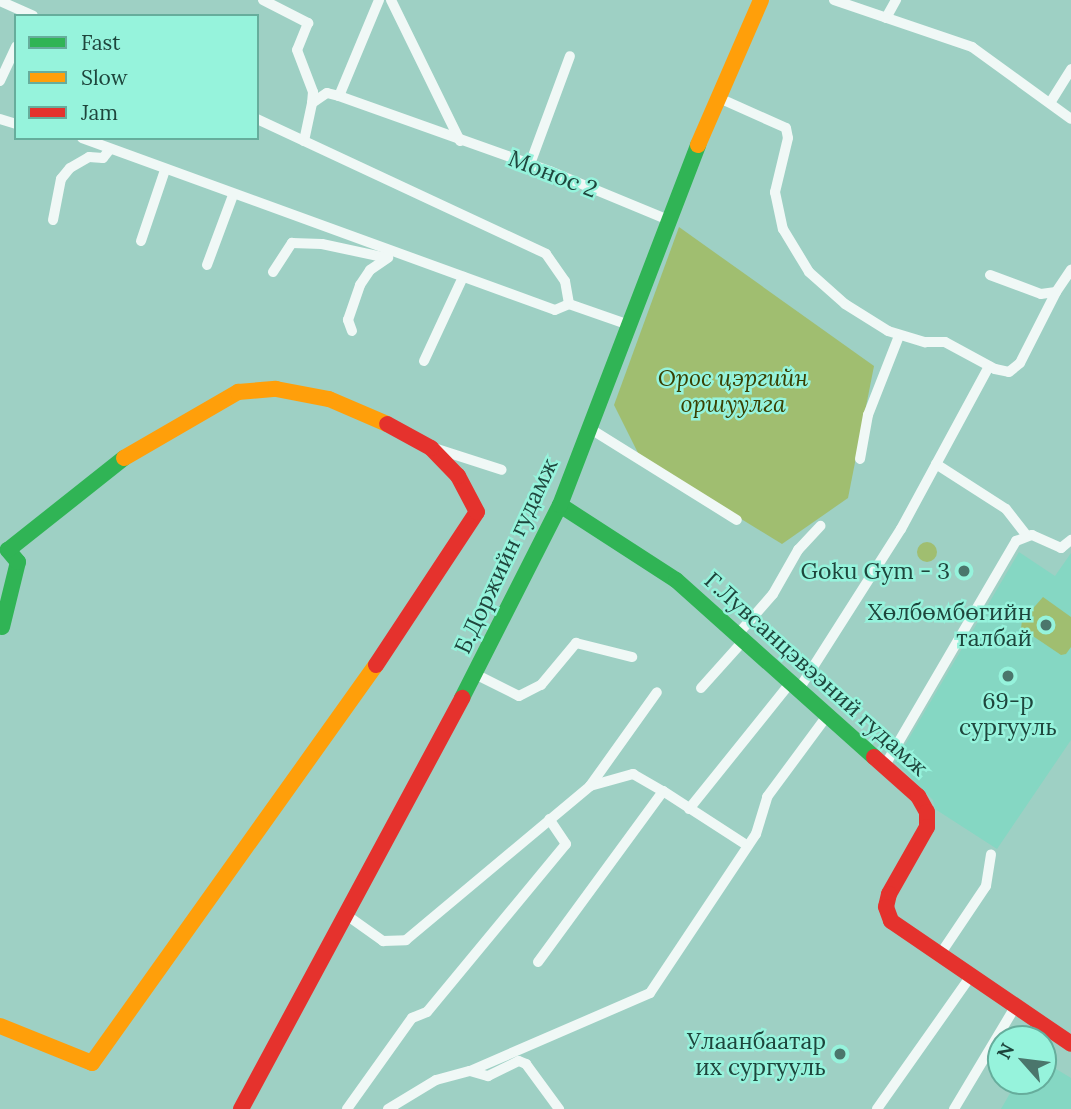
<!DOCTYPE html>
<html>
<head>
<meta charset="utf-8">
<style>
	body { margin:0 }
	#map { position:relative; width:1071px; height:1109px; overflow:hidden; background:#9ed0c4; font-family:Lora,serif }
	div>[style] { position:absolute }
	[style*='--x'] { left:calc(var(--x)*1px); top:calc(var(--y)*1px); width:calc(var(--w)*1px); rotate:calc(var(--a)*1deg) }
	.built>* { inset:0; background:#85d7c3 }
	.green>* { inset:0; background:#a0be70 }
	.round { border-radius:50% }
	.street>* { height:10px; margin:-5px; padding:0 5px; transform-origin:5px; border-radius:5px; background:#f0f8f6 }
	.fast>* { height:16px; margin:-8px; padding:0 8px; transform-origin:8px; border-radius:8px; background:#30b455 }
	.slow>* { height:16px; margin:-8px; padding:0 8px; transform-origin:8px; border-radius:8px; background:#ff9f0a }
	.jam>* { height:16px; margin:-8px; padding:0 8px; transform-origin:8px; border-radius:8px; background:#e5322d }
	.dots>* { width:19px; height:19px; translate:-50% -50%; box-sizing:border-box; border:4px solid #96f3dc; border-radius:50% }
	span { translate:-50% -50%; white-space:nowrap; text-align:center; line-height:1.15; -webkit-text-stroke:5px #96f3dc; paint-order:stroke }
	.street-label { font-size:23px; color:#1e453c }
	.park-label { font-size:23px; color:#393f01; font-style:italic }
	.poi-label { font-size:23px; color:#1e453c }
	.right { translate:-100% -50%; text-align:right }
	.legend { position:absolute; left:14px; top:14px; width:245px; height:126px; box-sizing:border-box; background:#96f3dc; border:2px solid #66ad9c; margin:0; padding:9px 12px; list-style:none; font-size:21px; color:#1e453c }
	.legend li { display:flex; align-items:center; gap:14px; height:35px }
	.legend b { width:35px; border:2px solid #66ad9c }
	.north { position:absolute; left:987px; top:1025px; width:70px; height:70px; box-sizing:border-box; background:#96f3dc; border:2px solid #66ad9c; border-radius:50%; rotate:298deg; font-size:19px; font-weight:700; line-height:28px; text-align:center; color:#1e453c }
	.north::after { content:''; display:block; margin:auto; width:24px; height:32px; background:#4b766c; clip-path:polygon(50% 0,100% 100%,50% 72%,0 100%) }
</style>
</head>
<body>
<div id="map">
	<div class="built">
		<div style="clip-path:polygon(1019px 552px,1055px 576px,1071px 553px,1071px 740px,997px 849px,935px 809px,933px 800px,895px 762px)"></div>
		<div style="clip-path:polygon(1043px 1061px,1071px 1078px,1071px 1109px,1001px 1109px,1017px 1081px,1043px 1081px)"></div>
	</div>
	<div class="green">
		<div style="clip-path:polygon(679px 227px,874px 366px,848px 498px,782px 544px,640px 457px,614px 405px)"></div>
		<div class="round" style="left:917px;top:542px;width:20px;height:20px"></div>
		<div style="clip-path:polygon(1043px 597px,1071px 617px,1071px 647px,1066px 654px,1061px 655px,1021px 628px,1022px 621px)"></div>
	</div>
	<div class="street">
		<div style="--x:263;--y:0;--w:51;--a:27.1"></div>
		<div style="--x:308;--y:23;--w:29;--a:112"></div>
		<div style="--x:297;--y:50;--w:45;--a:69.1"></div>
		<div style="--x:313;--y:92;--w:11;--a:95"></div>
		<div style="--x:379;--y:0;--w:104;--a:112.6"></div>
		<div style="--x:339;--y:96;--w:224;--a:19.6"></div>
		<div style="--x:550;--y:171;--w:126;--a:22.5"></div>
		<div style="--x:391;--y:0;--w:157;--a:63.9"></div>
		<div style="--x:834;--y:0;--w:146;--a:18.8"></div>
		<div style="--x:972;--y:47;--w:122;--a:36"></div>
		<div style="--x:0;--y:1;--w:36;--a:24"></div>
		<div style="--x:886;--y:18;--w:21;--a:-61"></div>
		<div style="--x:0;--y:81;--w:38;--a:-65"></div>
		<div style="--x:719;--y:98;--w:73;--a:24.1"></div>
		<div style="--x:786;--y:128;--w:10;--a:79"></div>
		<div style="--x:788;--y:138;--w:56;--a:103.5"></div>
		<div style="--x:775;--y:192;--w:38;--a:78"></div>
		<div style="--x:783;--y:229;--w:50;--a:58.8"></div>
		<div style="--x:809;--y:272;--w:48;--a:41.6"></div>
		<div style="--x:845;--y:304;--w:51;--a:32.1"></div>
		<div style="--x:888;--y:331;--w:39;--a:17"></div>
		<div style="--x:925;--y:342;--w:20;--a:0"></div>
		<div style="--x:945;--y:342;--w:57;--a:28.4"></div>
		<div style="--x:995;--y:369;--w:14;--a:12"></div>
		<div style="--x:1009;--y:372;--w:14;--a:-39"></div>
		<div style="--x:1020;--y:363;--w:80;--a:-63.1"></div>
		<div style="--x:1050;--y:103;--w:40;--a:-58"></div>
		<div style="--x:0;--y:119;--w:17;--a:17"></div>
		<div style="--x:257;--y:119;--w:319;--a:25"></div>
		<div style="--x:546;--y:254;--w:33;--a:55"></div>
		<div style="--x:565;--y:281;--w:23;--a:80"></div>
		<div style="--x:569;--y:304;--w:60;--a:19.3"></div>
		<div style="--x:82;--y:138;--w:503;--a:19.98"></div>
		<div style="--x:555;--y:310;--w:15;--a:-23"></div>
		<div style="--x:304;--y:141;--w:39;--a:-78"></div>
		<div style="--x:312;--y:103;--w:18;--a:-34"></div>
		<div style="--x:327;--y:93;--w:12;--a:14"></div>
		<div style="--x:530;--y:164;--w:115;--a:-69.7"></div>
		<div style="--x:53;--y:220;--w:42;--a:-79"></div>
		<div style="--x:61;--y:179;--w:14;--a:-51"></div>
		<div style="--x:70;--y:168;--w:22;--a:-30"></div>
		<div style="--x:89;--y:157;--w:14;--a:4"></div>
		<div style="--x:103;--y:158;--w:11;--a:-52"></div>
		<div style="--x:141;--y:241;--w:75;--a:-71.3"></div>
		<div style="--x:207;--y:265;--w:75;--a:-69.6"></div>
		<div style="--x:273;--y:272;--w:35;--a:-57"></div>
		<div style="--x:292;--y:243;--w:30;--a:2"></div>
		<div style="--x:322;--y:244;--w:66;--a:12.2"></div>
		<div style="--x:990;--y:275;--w:54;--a:20.4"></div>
		<div style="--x:1041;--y:294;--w:15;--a:-8"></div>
		<div style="--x:1056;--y:292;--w:27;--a:-56"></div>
		<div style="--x:352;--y:331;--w:12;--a:-110"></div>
		<div style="--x:348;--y:320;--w:37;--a:-71"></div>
		<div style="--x:360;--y:285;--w:18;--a:-56"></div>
		<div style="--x:370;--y:270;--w:22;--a:-34"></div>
		<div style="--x:424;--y:361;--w:93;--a:-65.1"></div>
		<div style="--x:589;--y:428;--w:174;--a:31.9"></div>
		<div style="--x:434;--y:448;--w:71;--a:17.9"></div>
		<div style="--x:860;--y:459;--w:45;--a:-79.7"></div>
		<div style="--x:868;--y:415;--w:85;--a:-68.6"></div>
		<div style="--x:936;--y:464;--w:83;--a:32.7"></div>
		<div style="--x:1006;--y:509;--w:34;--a:52"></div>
		<div style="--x:738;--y:634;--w:53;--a:-48.8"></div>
		<div style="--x:773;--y:594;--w:51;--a:-60.4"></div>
		<div style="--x:798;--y:550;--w:33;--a:-47"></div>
		<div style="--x:475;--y:674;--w:49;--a:26.6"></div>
		<div style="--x:519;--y:696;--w:25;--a:-27"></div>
		<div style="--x:541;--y:685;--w:55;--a:-50.2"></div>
		<div style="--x:576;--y:643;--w:58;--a:14"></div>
		<div style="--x:701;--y:688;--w:64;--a:-48.1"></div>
		<div style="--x:799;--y:689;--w:190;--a:-57.5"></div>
		<div style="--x:901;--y:529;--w:185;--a:-61.6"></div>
		<div style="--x:884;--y:767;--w:262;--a:-59.7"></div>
		<div style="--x:1016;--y:541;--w:17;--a:-21"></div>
		<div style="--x:1032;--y:535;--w:32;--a:24"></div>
		<div style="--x:1061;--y:548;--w:13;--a:-39"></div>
		<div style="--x:590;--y:786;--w:115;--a:-54.5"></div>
		<div style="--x:689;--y:809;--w:163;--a:-51.2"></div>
		<div style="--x:345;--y:914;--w:47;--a:35.4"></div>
		<div style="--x:383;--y:941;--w:23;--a:-2"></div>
		<div style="--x:406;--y:940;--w:240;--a:-39.9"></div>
		<div style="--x:590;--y:786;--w:45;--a:-15.6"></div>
		<div style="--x:633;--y:774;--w:34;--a:30"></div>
		<div style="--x:939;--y:956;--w:84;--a:-56.1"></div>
		<div style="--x:986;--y:886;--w:32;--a:-81"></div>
		<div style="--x:538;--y:962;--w:212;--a:-53.8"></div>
		<div style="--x:663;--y:791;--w:101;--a:32.9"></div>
		<div style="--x:470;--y:1071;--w:19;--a:16"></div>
		<div style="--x:488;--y:1076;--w:34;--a:-26"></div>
		<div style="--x:519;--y:1061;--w:8;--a:23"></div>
		<div style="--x:526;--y:1064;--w:56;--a:53.7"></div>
		<div style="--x:347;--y:1109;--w:112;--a:-54.5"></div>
		<div style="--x:412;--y:1018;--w:16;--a:-22"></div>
		<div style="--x:427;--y:1012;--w:218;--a:-50.4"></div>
		<div style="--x:566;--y:844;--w:30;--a:-124"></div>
		<div style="--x:388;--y:1109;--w:56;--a:-31.1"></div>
		<div style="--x:436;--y:1080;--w:35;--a:-15"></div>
		<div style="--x:470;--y:1071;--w:196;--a:-23.4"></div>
		<div style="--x:650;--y:993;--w:191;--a:-56.3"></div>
		<div style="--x:756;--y:834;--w:39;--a:-73"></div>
		<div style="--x:767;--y:797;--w:101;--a:-53.5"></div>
		<div style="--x:877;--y:1109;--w:161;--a:-54.8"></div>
		<div style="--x:954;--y:1109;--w:119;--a:-59.1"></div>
	</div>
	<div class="fast">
		<div style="--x:560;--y:505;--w:138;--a:32.9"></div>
		<div style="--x:676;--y:580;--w:266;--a:41.8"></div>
		<div style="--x:2;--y:627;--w:67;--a:-76.2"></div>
		<div style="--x:18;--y:562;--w:16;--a:-130"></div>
		<div style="--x:8;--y:550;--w:148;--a:-38.4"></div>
		<div style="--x:462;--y:698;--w:216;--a:-63.1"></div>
		<div style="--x:560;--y:505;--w:386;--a:-69"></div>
	</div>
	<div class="slow">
		<div style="--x:698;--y:145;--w:158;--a:-66.5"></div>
		<div style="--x:124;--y:458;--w:132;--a:-30.1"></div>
		<div style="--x:238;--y:392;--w:38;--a:-5"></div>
		<div style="--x:276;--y:389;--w:54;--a:10.7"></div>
		<div style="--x:329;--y:399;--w:63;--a:23.3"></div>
		<div style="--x:0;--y:1026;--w:99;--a:21.9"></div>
		<div style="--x:92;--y:1063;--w:489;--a:-54.5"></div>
	</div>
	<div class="jam">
		<div style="--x:376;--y:665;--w:183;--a:-56.6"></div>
		<div style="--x:477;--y:512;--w:41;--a:-117.8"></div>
		<div style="--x:458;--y:476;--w:39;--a:-134"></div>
		<div style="--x:431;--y:448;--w:50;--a:-151.4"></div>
		<div style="--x:874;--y:757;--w:59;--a:41.6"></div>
		<div style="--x:918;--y:796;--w:18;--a:61"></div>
		<div style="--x:927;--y:812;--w:15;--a:90"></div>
		<div style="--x:927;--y:827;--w:77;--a:119.6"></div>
		<div style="--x:889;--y:894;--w:13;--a:103"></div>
		<div style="--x:886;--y:907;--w:15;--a:70"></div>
		<div style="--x:891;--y:921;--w:218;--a:34.3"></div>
		<div style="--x:241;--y:1109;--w:467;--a:-61.7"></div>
	</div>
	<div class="dots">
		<div style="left:964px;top:571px;background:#4b766c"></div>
		<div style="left:1046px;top:625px;background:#4b766c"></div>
		<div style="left:1008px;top:676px;background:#4b766c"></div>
		<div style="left:840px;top:1054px;background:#4b766c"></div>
	</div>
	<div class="street-label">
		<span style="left:553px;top:174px;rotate:21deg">Монос 2</span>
		<span style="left:506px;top:556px;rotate:-65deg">Б.Доржийн гудамж</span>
		<span style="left:816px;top:674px;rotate:42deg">Г.Лувсанцэвээний гудамж</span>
	</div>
	<div class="park-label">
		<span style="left:733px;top:391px">Орос цэргийн<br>оршуулга</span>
	</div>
	<div class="poi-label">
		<span class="right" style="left:950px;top:571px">Goku Gym - 3</span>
		<span class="right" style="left:1032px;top:625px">Хөлбөмбөгийн<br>талбай</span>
		<span style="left:1008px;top:714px">69-р<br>сургууль</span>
		<span class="right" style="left:826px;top:1054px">Улаанбаатар<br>их сургууль</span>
	</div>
	<ul class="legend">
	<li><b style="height:9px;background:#30b455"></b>Fast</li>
	<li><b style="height:9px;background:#ff9f0a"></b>Slow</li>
	<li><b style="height:9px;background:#e5322d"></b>Jam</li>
	</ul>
	<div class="north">N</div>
</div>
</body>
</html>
